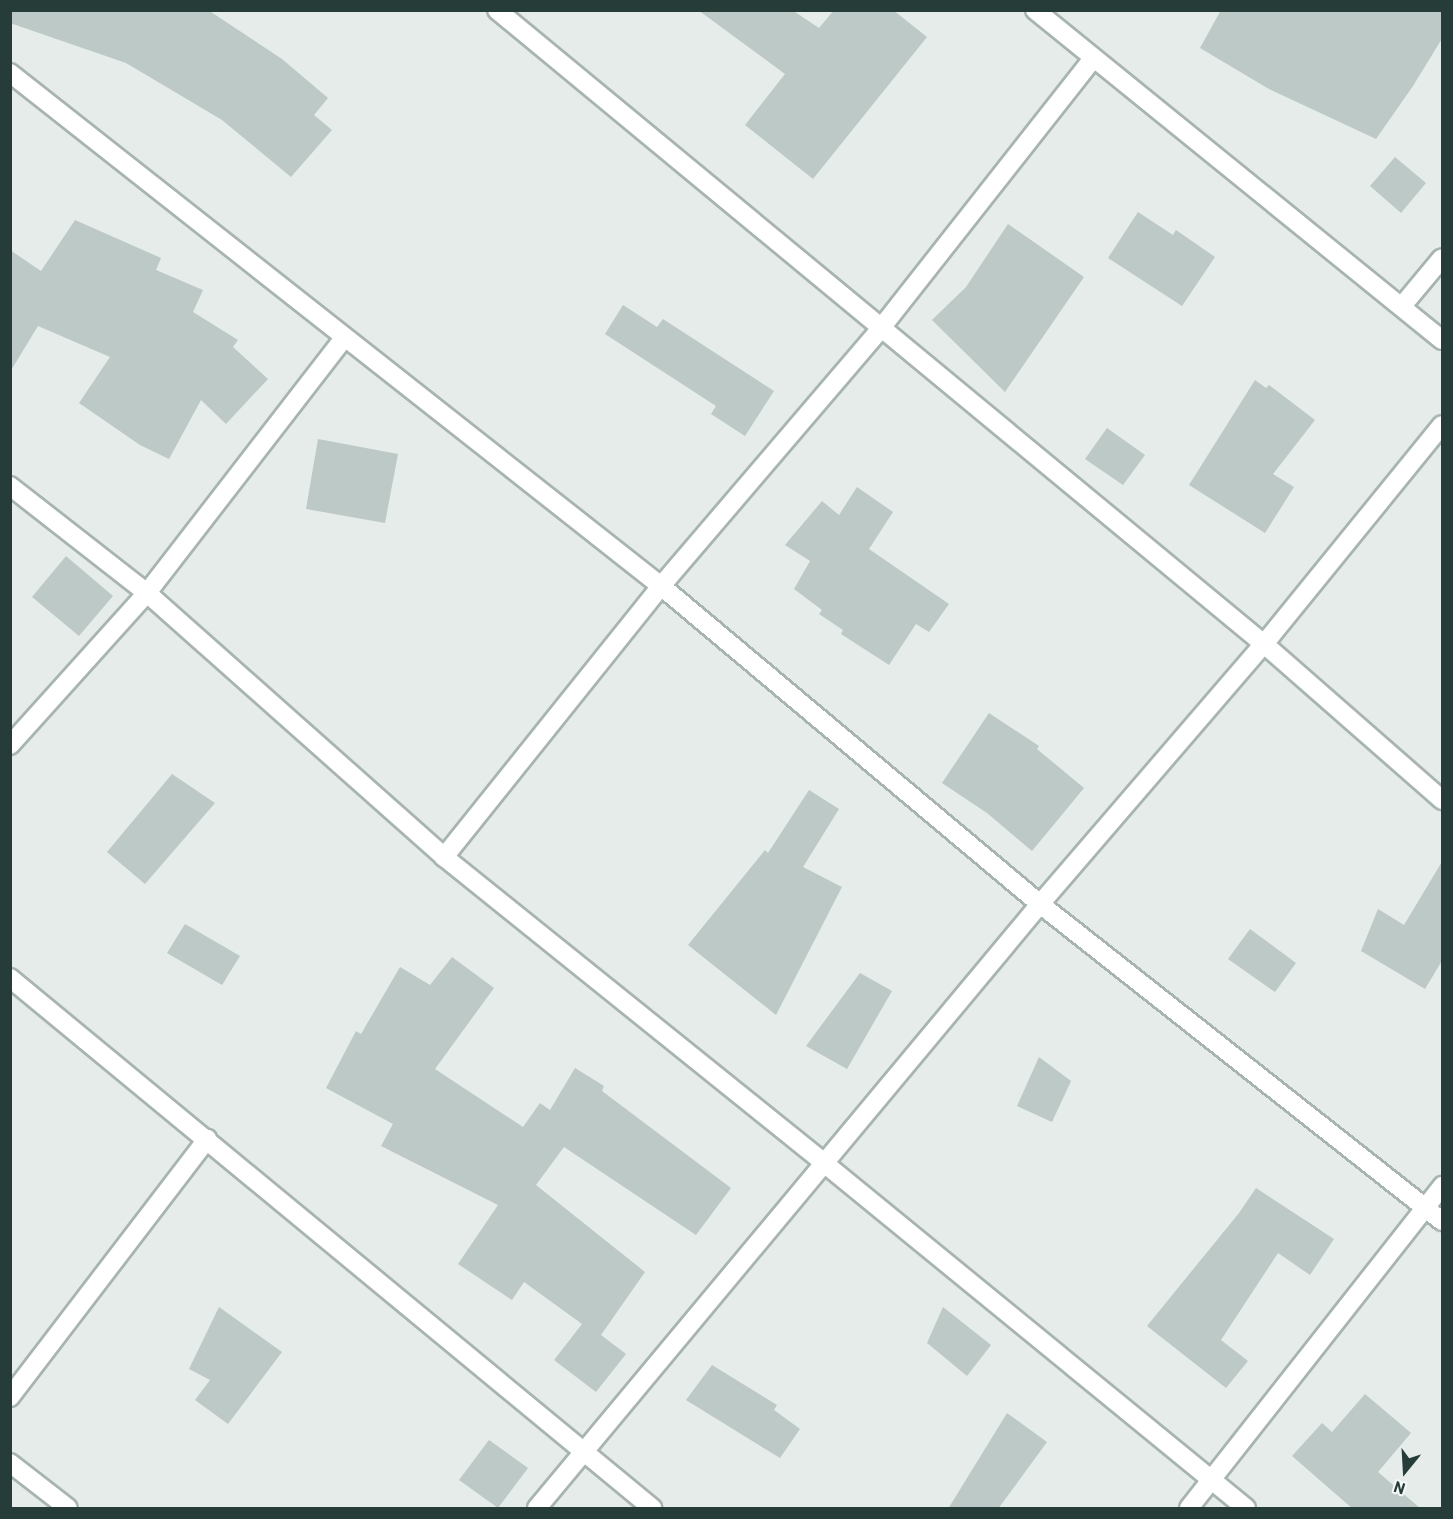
<!DOCTYPE html>
<html>
<head>
<meta charset="utf-8">
<style>
	body { margin:0 }
	#map { position:relative; width:1453px; height:1519px; overflow:hidden; background:#e5ecea; font-family:Barlow,sans-serif }
	div>[style] { position:absolute }
	[style*='--x'] { left:calc(var(--x)*1px); top:calc(var(--y)*1px); width:calc(var(--w)*1px); rotate:calc(var(--a)*1deg) }
	.building>* { inset:0; background:#bdc9c6 }
	.roads { filter:drop-shadow(2px 0 #a8b4b1) drop-shadow(-2px 0 #a8b4b1) drop-shadow(0 2px #a8b4b1) drop-shadow(0 -2px #a8b4b1) }
	.minor>* { height:18px; margin:-9px; padding:0 9px; transform-origin:9px; border-radius:9px; background:#fff }
	span { translate:-50% -50%; white-space:nowrap; text-align:center; line-height:1.15; -webkit-text-stroke:4.5px #f5f9f7; paint-order:stroke }
	.frame { position:absolute; inset:0; border:12px solid #263c38; pointer-events:none }
	.north { position:absolute; left:1375px; top:1441px; width:60px; height:60px; -webkit-text-stroke:4px #f5f9f7; paint-order:stroke; rotate:198deg; font-size:16px; font-weight:700; line-height:24px; text-align:center; color:#263c38 }
	.north::after { content:''; display:block; margin:auto; width:21px; height:27px; background:#263c38; clip-path:polygon(50% 0,100% 100%,50% 72%,0 100%) }
</style>
</head>
<body>
<div id="map">
	<div class="building">
		<div style="clip-path:polygon(10px 10px,208px 10px,282px 59px,328px 98px,314px 115px,332px 130px,291px 177px,222px 120px,126px 63px,10px 23px)"></div>
		<div style="clip-path:polygon(698px 10px,792px 10px,819px 28px,834px 10px,893px 10px,927px 37px,813px 179px,745px 125px,785px 74px)"></div>
		<div style="clip-path:polygon(1221px 10px,1443px 10px,1443px 37px,1413px 86px,1376px 139px,1269px 89px,1200px 48px)"></div>
		<div style="clip-path:polygon(1395px 157px,1426px 183px,1401px 213px,1370px 186px)"></div>
		<div style="clip-path:polygon(1138px 212px,1173px 235px,1176px 230px,1215px 257px,1182px 306px,1108px 258px)"></div>
		<div style="clip-path:polygon(75px 220px,161px 258px,156px 270px,203px 290px,193px 312px,238px 340px,233px 347px,268px 379px,226px 424px,201px 400px,169px 459px,140px 445px,79px 403px,110px 357px,38px 326px,10px 372px,10px 250px,41px 271px)"></div>
		<div style="clip-path:polygon(1008px 224px,1084px 277px,1005px 392px,932px 320px,966px 287px)"></div>
		<div style="clip-path:polygon(623px 305px,657px 327px,663px 319px,774px 391px,745px 436px,711px 414px,716px 406px,605px 334px)"></div>
		<div style="clip-path:polygon(1255px 380px,1266px 388px,1269px 385px,1315px 420px,1273px 474px,1294px 487px,1265px 533px,1189px 485px)"></div>
		<div style="clip-path:polygon(1107px 428px,1145px 455px,1123px 485px,1085px 459px)"></div>
		<div style="clip-path:polygon(318px 439px,398px 454px,385px 523px,306px 509px)"></div>
		<div style="clip-path:polygon(857px 487px,893px 512px,869px 549px,949px 604px,929px 632px,916px 624px,889px 665px,841px 634px,843px 630px,819px 614px,822px 610px,794px 589px,810px 561px,785px 545px,822px 501px,839px 515px)"></div>
		<div style="clip-path:polygon(66px 556px,113px 596px,79px 636px,32px 597px)"></div>
		<div style="clip-path:polygon(989px 713px,1039px 746px,1037px 749px,1084px 788px,1032px 851px,987px 813px,942px 783px)"></div>
		<div style="clip-path:polygon(172px 774px,215px 803px,145px 884px,107px 852px)"></div>
		<div style="clip-path:polygon(809px 790px,839px 809px,803px 867px,842px 887px,776px 1015px,688px 945px,765px 850px,768px 853px)"></div>
		<div style="clip-path:polygon(1443px 860px,1443px 959px,1425px 989px,1361px 951px,1378px 909px,1404px 925px)"></div>
		<div style="clip-path:polygon(185px 924px,240px 956px,222px 985px,167px 953px)"></div>
		<div style="clip-path:polygon(1250px 929px,1296px 963px,1275px 992px,1228px 959px)"></div>
		<div style="clip-path:polygon(452px 957px,494px 988px,435px 1069px,523px 1127px,540px 1103px,550px 1110px,575px 1068px,604px 1086px,602px 1091px,731px 1188px,696px 1235px,564px 1147px,536px 1185px,645px 1272px,601px 1335px,626px 1354px,596px 1392px,554px 1360px,582px 1324px,524px 1282px,512px 1300px,458px 1264px,498px 1205px,381px 1146px,393px 1124px,326px 1088px,356px 1031px,361px 1034px,400px 967px,430px 985px)"></div>
		<div style="clip-path:polygon(860px 973px,892px 991px,847px 1069px,806px 1046px)"></div>
		<div style="clip-path:polygon(1039px 1057px,1071px 1081px,1052px 1122px,1017px 1106px)"></div>
		<div style="clip-path:polygon(1256px 1188px,1334px 1239px,1310px 1275px,1278px 1253px,1221px 1340px,1248px 1361px,1226px 1388px,1147px 1326px,1239px 1213px)"></div>
		<div style="clip-path:polygon(219px 1307px,282px 1352px,228px 1424px,195px 1400px,210px 1380px,189px 1369px)"></div>
		<div style="clip-path:polygon(943px 1307px,991px 1345px,967px 1376px,927px 1343px)"></div>
		<div style="clip-path:polygon(712px 1365px,777px 1405px,774px 1410px,800px 1429px,780px 1458px,686px 1400px)"></div>
		<div style="clip-path:polygon(1365px 1394px,1411px 1433px,1378px 1472px,1421px 1509px,1353px 1509px,1292px 1456px,1322px 1423px,1332px 1432px)"></div>
		<div style="clip-path:polygon(1007px 1413px,1047px 1442px,998px 1509px,948px 1509px)"></div>
		<div style="clip-path:polygon(489px 1440px,528px 1468px,498px 1508px,459px 1480px)"></div>
	</div>
	<div class="roads">
		<div class="minor">
			<div style="--x:497;--y:10;--w:995;--a:39.58"></div>
			<div style="--x:1264;--y:644;--w:237;--a:41.2"></div>
			<div style="--x:1035;--y:10;--w:524;--a:39.04"></div>
			<div style="--x:10;--y:73;--w:829;--a:38.24"></div>
			<div style="--x:661;--y:586;--w:495;--a:40"></div>
			<div style="--x:1040;--y:904;--w:512;--a:38.26"></div>
			<div style="--x:1402;--y:306;--w:62;--a:-50.2"></div>
			<div style="--x:10;--y:486;--w:174;--a:38"></div>
			<div style="--x:147;--y:593;--w:397;--a:41.6"></div>
			<div style="--x:444;--y:857;--w:488;--a:38.8"></div>
			<div style="--x:824;--y:1163;--w:545;--a:39.27"></div>
			<div style="--x:10;--y:745;--w:205;--a:-48"></div>
			<div style="--x:147;--y:593;--w:322;--a:-52.3"></div>
			<div style="--x:444;--y:857;--w:347;--a:-51.3"></div>
			<div style="--x:661;--y:586;--w:339;--a:-49.5"></div>
			<div style="--x:881;--y:328;--w:342;--a:-51.8"></div>
			<div style="--x:10;--y:978;--w:833;--a:39.54"></div>
			<div style="--x:10;--y:1397;--w:325;--a:-52.6"></div>
			<div style="--x:10;--y:1463;--w:73;--a:37.8"></div>
			<div style="--x:537;--y:1508;--w:786;--a:-50.21"></div>
			<div style="--x:1040;--y:904;--w:343;--a:-49.3"></div>
			<div style="--x:1264;--y:644;--w:282;--a:-50.9"></div>
			<div style="--x:1189;--y:1508;--w:410;--a:-51.8"></div>
		</div>
	</div>
	<div class="frame"></div>
	<div class="north">N</div>
</div>
</body>
</html>
